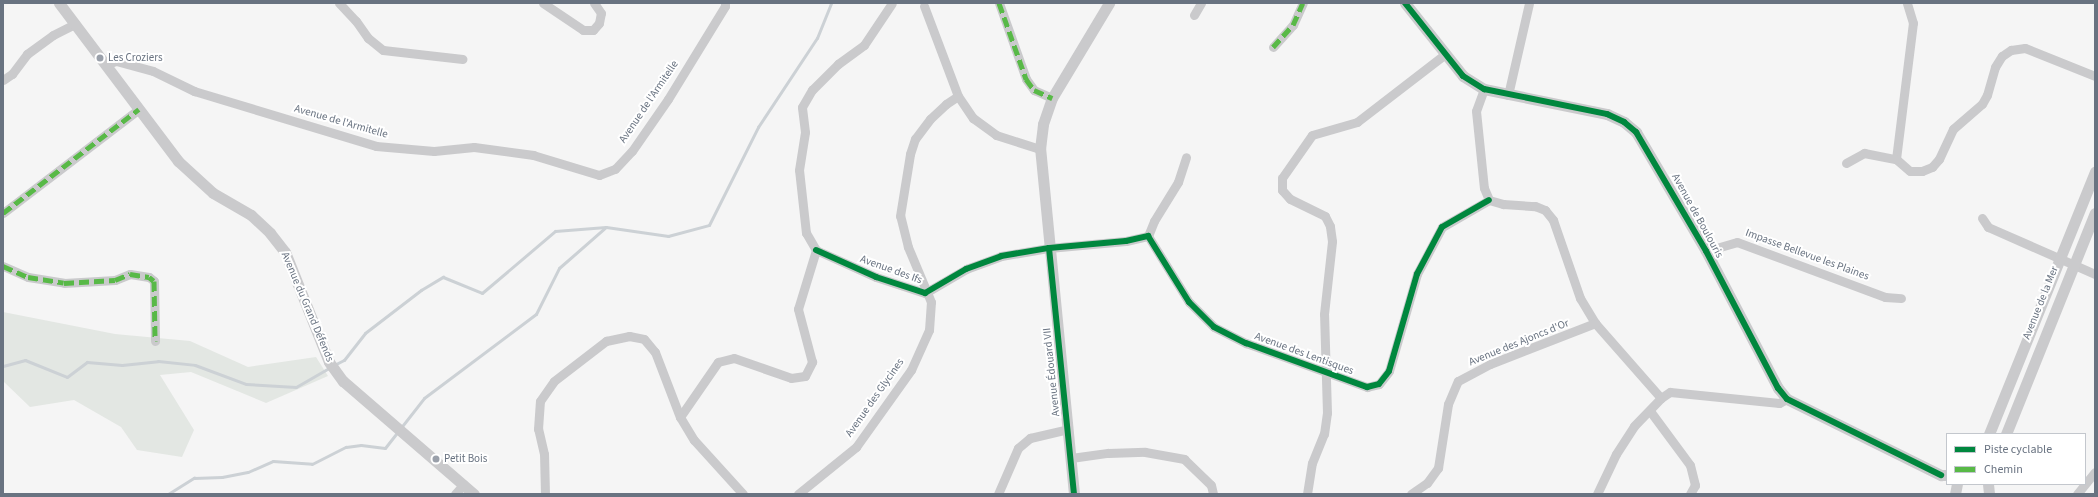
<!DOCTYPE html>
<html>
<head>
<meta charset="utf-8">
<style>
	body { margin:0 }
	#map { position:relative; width:2098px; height:497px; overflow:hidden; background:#f5f5f5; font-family:"Source Sans 3",sans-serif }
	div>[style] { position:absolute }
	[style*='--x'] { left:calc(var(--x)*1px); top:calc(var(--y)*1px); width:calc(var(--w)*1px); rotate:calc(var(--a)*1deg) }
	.green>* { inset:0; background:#e3e7e3 }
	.stream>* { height:3px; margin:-1.5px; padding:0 1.5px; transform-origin:1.5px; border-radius:1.5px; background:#ccd1d5 }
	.minor>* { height:9px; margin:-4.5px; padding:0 4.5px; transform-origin:4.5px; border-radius:4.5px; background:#cacacc }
	.tertiary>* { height:11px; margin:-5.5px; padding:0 5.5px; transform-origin:5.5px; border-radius:5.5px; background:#cacacc }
	.quiet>* { height:5px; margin-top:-2.5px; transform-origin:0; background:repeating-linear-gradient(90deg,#58b947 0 10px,transparent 0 15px) }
	.cycleway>* { height:6px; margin:-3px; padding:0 3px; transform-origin:3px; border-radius:3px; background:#00873e }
	.dots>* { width:11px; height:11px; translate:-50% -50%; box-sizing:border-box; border:2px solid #fff; border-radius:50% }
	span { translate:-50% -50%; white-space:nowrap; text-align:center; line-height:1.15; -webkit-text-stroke:4px #fff; paint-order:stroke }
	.poi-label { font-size:11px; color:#697381 }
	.left { translate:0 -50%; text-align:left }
	.street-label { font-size:11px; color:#697381 }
	.frame { position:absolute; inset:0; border:4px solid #697381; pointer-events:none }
	.legend { position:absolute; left:1946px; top:433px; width:140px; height:52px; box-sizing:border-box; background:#fff; border:1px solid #c3c7cd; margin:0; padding:5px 7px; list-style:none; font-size:12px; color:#697381 }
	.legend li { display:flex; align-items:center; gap:8px; height:20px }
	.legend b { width:20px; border:1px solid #c3c7cd }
</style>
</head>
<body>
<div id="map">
	<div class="green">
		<div style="clip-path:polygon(3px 312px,115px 334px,190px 341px,248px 367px,316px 357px,328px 376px,266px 403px,191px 372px,160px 375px,194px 430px,182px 457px,137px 450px,121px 427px,74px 400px,30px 407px,3px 381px)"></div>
	</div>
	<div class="stream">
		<div style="--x:334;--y:365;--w:11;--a:-27"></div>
		<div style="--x:344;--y:360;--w:34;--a:-52"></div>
		<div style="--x:365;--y:333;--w:71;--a:-37.5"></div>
		<div style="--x:421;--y:290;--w:26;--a:-31"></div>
		<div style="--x:443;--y:277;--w:42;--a:22.3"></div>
		<div style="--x:482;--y:293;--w:96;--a:-40.3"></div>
		<div style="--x:555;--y:231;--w:51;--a:-4.5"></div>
		<div style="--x:3;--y:366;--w:23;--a:-15"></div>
		<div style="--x:25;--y:360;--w:45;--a:22"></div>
		<div style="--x:67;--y:377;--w:25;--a:-37"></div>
		<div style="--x:87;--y:362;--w:35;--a:5"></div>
		<div style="--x:122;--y:365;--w:36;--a:-6"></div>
		<div style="--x:158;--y:361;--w:37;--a:6"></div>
		<div style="--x:195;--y:365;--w:54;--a:20.4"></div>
		<div style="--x:246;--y:384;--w:50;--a:3.4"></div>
		<div style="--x:296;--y:387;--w:38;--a:-30"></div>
		<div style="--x:168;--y:494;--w:31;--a:-32"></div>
		<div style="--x:194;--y:478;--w:28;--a:-2"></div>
		<div style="--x:222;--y:477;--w:26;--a:-11"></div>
		<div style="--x:248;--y:472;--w:27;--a:-24"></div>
		<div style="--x:273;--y:461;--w:39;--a:4"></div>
		<div style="--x:312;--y:464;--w:38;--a:-27"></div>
		<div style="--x:346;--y:447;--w:15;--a:-8"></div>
		<div style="--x:361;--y:445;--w:24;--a:7"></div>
		<div style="--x:385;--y:448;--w:63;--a:-52"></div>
		<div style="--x:424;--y:398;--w:140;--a:-36.9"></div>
		<div style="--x:536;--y:314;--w:51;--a:-63.4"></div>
		<div style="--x:559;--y:268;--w:62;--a:-41.1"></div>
		<div style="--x:606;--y:227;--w:63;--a:8.3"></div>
		<div style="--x:668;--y:236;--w:42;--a:-15"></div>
		<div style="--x:709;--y:225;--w:110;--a:-63.4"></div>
		<div style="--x:758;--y:127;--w:107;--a:-56.5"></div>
		<div style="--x:817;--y:38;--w:38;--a:-68"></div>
	</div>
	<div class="minor">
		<div style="--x:339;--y:3;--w:25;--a:47"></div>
		<div style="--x:356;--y:21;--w:21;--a:55"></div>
		<div style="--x:368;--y:38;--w:19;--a:39"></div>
		<div style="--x:383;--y:50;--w:80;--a:6.5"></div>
		<div style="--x:543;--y:3;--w:48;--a:34"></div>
		<div style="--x:583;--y:30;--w:10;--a:0"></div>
		<div style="--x:593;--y:30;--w:9;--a:-49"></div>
		<div style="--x:599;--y:23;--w:10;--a:-79"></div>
		<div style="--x:601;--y:13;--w:12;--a:-125"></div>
		<div style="--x:999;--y:3;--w:81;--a:70.4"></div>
		<div style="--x:1026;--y:79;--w:14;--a:54"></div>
		<div style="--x:1034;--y:90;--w:20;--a:24"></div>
		<div style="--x:924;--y:6;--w:96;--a:69.3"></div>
		<div style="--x:958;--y:96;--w:27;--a:56"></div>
		<div style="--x:973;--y:118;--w:29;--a:36"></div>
		<div style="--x:996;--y:135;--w:46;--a:17.7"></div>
		<div style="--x:1194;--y:15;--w:14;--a:-60"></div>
		<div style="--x:1273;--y:47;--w:30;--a:-48"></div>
		<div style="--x:1293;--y:25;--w:24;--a:-66"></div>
		<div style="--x:105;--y:65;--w:12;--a:-20"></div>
		<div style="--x:116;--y:61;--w:38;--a:15"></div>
		<div style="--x:153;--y:71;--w:46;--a:26"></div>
		<div style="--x:194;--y:91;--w:190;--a:16.8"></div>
		<div style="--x:376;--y:146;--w:58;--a:4.9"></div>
		<div style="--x:434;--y:151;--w:40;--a:-5.7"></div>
		<div style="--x:474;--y:147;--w:60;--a:7.7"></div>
		<div style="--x:533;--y:155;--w:69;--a:16.9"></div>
		<div style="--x:599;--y:175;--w:17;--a:-21"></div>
		<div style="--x:615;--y:169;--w:25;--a:-47"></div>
		<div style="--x:632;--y:151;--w:63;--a:-55.3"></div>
		<div style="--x:668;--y:99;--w:109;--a:-58.5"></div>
		<div style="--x:725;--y:6;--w:3;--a:-90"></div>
		<div style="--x:3;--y:80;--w:11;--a:-34"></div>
		<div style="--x:12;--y:74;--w:25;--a:-53"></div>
		<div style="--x:27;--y:54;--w:32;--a:-36"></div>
		<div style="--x:53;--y:35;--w:25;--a:-27"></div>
		<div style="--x:1484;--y:89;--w:23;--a:110"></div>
		<div style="--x:1476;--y:111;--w:77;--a:84.1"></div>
		<div style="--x:1484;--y:188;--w:13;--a:67"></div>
		<div style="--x:1489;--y:200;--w:15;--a:16"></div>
		<div style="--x:1503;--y:204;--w:32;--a:4"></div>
		<div style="--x:1535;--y:206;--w:11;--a:22"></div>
		<div style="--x:1545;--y:210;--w:13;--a:51"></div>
		<div style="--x:1553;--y:220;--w:83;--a:70.9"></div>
		<div style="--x:1580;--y:298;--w:29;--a:59"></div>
		<div style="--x:1595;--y:323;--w:100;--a:48.7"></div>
		<div style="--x:1508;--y:95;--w:94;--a:-77.1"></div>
		<div style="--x:1896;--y:159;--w:18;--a:41"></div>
		<div style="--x:1910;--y:171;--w:12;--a:0"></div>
		<div style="--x:1922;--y:171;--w:11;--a:-22"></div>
		<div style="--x:1932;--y:167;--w:11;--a:-49"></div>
		<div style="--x:1939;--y:159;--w:33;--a:-65"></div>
		<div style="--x:1953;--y:129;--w:38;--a:-41"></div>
		<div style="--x:1982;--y:104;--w:10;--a:-61"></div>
		<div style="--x:1987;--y:95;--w:29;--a:-74"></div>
		<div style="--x:1995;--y:67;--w:13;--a:-58"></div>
		<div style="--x:2002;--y:56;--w:11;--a:-34"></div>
		<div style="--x:2011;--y:50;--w:14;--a:-8"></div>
		<div style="--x:2025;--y:48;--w:75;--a:21.8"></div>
		<div style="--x:1896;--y:159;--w:137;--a:-82.9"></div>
		<div style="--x:1913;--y:23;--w:21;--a:-107"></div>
		<div style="--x:1846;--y:163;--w:21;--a:-29"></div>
		<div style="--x:1864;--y:153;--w:33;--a:11"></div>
		<div style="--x:3;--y:213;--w:171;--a:-37.4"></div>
		<div style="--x:1982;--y:218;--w:11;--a:56"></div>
		<div style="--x:1988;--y:227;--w:117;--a:23.7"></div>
		<div style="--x:1148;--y:236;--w:16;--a:-68"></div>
		<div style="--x:1154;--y:221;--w:46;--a:-58.4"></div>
		<div style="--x:1178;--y:182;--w:26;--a:-72"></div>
		<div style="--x:816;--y:250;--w:66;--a:24.2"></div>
		<div style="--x:876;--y:277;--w:52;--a:18.1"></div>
		<div style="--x:925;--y:293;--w:48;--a:-30.3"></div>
		<div style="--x:966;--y:269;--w:37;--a:-20"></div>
		<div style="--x:1001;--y:256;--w:49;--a:-9.5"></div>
		<div style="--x:1049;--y:248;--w:77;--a:-5.2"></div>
		<div style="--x:1126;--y:241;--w:23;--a:-13"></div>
		<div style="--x:1148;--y:236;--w:78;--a:58.2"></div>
		<div style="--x:1189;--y:302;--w:35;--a:45"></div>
		<div style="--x:1214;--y:327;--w:36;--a:27"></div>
		<div style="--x:1246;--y:343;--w:129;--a:20"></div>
		<div style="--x:1367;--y:387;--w:12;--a:-14"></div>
		<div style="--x:1379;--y:384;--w:16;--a:-52"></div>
		<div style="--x:1389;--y:371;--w:101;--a:-73.9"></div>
		<div style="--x:1417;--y:274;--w:53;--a:-62"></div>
		<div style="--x:1442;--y:227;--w:54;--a:-29.9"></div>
		<div style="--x:816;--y:250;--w:20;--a:-120"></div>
		<div style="--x:806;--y:233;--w:63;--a:-96.3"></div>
		<div style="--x:799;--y:170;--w:38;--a:-81"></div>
		<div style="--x:805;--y:132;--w:25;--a:-97"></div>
		<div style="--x:802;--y:107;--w:20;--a:-60"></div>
		<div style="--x:812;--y:90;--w:37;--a:-45"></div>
		<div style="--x:838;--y:64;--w:32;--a:-36"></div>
		<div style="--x:864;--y:45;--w:50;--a:-56.3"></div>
		<div style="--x:1706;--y:251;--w:32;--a:-16"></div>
		<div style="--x:1737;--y:242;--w:158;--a:20.4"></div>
		<div style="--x:1885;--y:297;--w:16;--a:4"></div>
		<div style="--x:3;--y:266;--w:27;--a:24"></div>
		<div style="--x:28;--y:277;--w:36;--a:9"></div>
		<div style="--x:64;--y:283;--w:51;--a:-3.4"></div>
		<div style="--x:115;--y:280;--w:16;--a:-22"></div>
		<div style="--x:130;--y:274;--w:19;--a:9"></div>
		<div style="--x:149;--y:277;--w:6;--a:39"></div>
		<div style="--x:154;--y:281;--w:60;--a:89"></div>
		<div style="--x:1650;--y:411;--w:67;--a:53.5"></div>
		<div style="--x:1690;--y:465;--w:21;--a:76"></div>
		<div style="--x:1695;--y:485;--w:10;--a:119"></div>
		<div style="--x:680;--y:417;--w:67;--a:-55.4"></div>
		<div style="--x:718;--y:362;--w:16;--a:-14"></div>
		<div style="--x:734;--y:358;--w:60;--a:19.3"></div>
		<div style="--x:791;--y:378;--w:14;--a:-8"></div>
		<div style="--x:805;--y:376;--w:16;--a:-63"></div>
		<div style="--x:812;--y:362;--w:55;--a:-104.8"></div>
		<div style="--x:798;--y:309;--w:62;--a:-73"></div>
		<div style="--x:1071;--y:458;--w:37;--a:-8"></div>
		<div style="--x:1108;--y:453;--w:37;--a:-2"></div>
		<div style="--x:1145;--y:452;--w:40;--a:10"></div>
		<div style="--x:1184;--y:459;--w:37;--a:44"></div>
		<div style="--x:1211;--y:485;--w:9;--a:77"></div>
		<div style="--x:455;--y:494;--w:13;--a:-48"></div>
		<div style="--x:545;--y:494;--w:40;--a:-91.4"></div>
		<div style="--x:544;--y:454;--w:26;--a:-103"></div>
		<div style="--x:538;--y:429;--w:28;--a:-86"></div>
		<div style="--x:540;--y:401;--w:24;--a:-55"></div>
		<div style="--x:554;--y:381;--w:66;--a:-37.6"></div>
		<div style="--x:606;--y:341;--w:24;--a:-12"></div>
		<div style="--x:629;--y:336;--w:15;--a:11"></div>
		<div style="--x:644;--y:339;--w:17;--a:50"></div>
		<div style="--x:655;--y:352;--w:70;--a:69"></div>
		<div style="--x:680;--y:417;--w:27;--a:59"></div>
		<div style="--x:694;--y:440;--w:73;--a:47.8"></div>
		<div style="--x:798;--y:494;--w:75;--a:-39"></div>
		<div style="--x:856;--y:447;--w:95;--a:-54.5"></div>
		<div style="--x:911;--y:370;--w:44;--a:-65.8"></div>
		<div style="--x:929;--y:330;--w:28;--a:-86"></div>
		<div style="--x:931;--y:302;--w:60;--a:-112.7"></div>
		<div style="--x:908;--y:247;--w:32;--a:-104"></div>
		<div style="--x:900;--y:216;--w:63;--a:-80.8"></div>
		<div style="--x:910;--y:154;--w:16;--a:-72"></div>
		<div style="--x:915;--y:139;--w:25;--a:-53"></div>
		<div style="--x:930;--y:119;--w:22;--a:-43"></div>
		<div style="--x:946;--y:104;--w:14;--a:-34"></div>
		<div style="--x:998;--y:494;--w:50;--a:-66.5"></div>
		<div style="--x:1018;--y:448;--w:16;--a:-40"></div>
		<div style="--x:1030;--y:438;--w:39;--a:-13"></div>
		<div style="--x:1307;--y:494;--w:31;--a:-81"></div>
		<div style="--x:1312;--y:463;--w:31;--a:-68"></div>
		<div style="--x:1324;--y:434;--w:21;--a:-82"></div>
		<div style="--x:1327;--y:413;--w:99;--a:-91.7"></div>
		<div style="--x:1324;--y:314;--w:73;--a:-83.7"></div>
		<div style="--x:1332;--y:241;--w:15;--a:-98"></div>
		<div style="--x:1330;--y:226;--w:11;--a:-117"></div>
		<div style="--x:1325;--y:216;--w:39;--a:-154"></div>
		<div style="--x:1290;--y:199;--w:12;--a:-132"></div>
		<div style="--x:1282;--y:190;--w:12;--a:-90"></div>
		<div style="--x:1282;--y:178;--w:52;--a:-55.1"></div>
		<div style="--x:1312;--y:135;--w:47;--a:-16.1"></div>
		<div style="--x:1357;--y:122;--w:110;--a:-37.6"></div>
		<div style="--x:1411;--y:494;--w:19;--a:-35"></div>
		<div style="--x:1427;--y:483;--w:19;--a:-54"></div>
		<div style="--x:1438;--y:468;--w:65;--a:-81.1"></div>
		<div style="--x:1448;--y:404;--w:25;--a:-67"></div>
		<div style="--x:1458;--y:381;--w:36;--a:-28"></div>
		<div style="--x:1490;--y:364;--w:113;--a:-21.3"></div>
		<div style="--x:1597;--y:494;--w:44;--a:-64.6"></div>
		<div style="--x:1616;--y:454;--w:33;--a:-57"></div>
		<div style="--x:1634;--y:426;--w:39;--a:-46"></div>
		<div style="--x:1661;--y:398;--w:11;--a:-34"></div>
		<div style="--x:1670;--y:392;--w:110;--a:5.8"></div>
		<div style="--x:1779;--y:403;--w:9;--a:-27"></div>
		<div style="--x:2077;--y:494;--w:28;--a:-51"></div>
	</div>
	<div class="tertiary">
		<div style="--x:59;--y:3;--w:198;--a:53"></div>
		<div style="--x:178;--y:161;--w:47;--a:42.4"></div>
		<div style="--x:213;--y:193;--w:44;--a:30.1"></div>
		<div style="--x:251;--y:215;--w:26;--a:43"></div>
		<div style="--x:270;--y:233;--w:24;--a:52"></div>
		<div style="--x:285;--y:252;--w:118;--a:68.2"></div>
		<div style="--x:329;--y:362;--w:24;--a:54"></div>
		<div style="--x:343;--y:381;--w:173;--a:40.8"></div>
		<div style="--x:1405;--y:3;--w:93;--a:51.5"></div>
		<div style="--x:1463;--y:76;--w:25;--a:32"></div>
		<div style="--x:1484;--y:89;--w:126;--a:11.5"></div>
		<div style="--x:1607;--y:114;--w:19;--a:25"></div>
		<div style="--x:1624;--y:122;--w:16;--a:40"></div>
		<div style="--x:1636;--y:132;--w:138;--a:59.5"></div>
		<div style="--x:1706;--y:251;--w:155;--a:62.3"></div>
		<div style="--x:1778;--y:388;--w:14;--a:51"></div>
		<div style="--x:1787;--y:399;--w:172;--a:26.3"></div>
		<div style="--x:1941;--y:475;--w:6;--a:0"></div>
		<div style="--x:1989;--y:434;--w:283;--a:-68"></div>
		<div style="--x:2006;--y:434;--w:238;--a:-68.1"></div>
		<div style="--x:1988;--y:484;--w:10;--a:84"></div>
		<div style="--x:1074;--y:494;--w:347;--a:-95.6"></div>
		<div style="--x:1040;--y:149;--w:25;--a:-83"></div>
		<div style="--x:1043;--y:124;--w:28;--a:-71"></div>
		<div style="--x:1052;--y:98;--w:111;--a:-59"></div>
		<div style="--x:1955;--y:494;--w:10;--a:-79"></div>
	</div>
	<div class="quiet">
		<div style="--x:999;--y:3;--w:81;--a:70.4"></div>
		<div style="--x:1026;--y:79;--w:14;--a:54"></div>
		<div style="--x:1034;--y:90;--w:20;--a:24"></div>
		<div style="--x:1273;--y:47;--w:30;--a:-48"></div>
		<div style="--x:1293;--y:25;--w:24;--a:-66"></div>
		<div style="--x:3;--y:213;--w:171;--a:-37.4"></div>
		<div style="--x:3;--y:266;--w:27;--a:24"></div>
		<div style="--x:28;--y:277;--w:36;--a:9"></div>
		<div style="--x:64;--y:283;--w:51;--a:-3.4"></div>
		<div style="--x:115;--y:280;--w:16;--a:-22"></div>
		<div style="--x:130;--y:274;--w:19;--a:9"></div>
		<div style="--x:149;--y:277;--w:6;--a:39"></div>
		<div style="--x:154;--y:281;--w:60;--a:89"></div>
	</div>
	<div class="cycleway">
		<div style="--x:1405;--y:3;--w:93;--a:51.5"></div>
		<div style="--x:1463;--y:76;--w:25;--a:32"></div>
		<div style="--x:1484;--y:89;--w:126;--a:11.5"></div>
		<div style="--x:1607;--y:114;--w:19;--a:25"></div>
		<div style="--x:1624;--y:122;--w:16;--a:40"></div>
		<div style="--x:1636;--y:132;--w:138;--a:59.5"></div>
		<div style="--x:1706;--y:251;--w:155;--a:62.3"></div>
		<div style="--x:1778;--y:388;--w:14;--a:51"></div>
		<div style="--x:1787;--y:399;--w:172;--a:26.3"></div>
		<div style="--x:1049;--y:248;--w:247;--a:84.2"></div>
		<div style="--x:816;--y:250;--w:66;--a:24.2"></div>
		<div style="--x:876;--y:277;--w:52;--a:18.1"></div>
		<div style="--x:925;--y:293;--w:48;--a:-30.3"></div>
		<div style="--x:966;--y:269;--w:37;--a:-20"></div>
		<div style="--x:1001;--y:256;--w:49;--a:-9.5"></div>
		<div style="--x:1049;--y:248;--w:77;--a:-5.2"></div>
		<div style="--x:1126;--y:241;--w:23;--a:-13"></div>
		<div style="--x:1148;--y:236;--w:78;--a:58.2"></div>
		<div style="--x:1189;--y:302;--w:35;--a:45"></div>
		<div style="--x:1214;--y:327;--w:36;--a:27"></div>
		<div style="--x:1246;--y:343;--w:129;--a:20"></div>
		<div style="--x:1367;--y:387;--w:12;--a:-14"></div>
		<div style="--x:1379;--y:384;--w:16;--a:-52"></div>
		<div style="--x:1389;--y:371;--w:101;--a:-73.9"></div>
		<div style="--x:1417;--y:274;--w:53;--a:-62"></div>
		<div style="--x:1442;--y:227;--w:54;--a:-29.9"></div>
	</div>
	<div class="dots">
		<div style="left:100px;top:58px;background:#9aa0aa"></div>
		<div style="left:436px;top:459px;background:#9aa0aa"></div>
	</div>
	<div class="poi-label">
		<span class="left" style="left:108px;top:58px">Les Croziers</span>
		<span class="left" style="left:444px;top:459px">Petit Bois</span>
	</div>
	<div class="street-label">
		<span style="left:649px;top:102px;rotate:-56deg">Avenue de l'Armitelle</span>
		<span style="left:341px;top:122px;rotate:16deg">Avenue de l'Armitelle</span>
		<span style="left:1697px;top:216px;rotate:61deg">Avenue de Boulouris</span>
		<span style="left:1807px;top:255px;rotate:20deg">Impasse Bellevue les Plaines</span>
		<span style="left:891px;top:270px;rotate:20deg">Avenue des Ifs</span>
		<span style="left:2041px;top:303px;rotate:-68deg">Avenue de la Mer</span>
		<span style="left:307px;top:307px;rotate:67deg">Avenue du Grand Défends</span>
		<span style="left:1519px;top:343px;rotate:-22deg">Avenue des Ajoncs d'Or</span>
		<span style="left:1304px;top:354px;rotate:20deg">Avenue des Lentisques</span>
		<span style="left:1052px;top:372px;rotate:-96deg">Avenue Édouard VII</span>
		<span style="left:875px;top:398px;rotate:-55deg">Avenue des Glycines</span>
	</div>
	<div class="frame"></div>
	<ul class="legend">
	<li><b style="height:5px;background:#00873e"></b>Piste cyclable</li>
	<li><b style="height:5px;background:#58b947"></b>Chemin</li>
	</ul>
</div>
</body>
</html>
